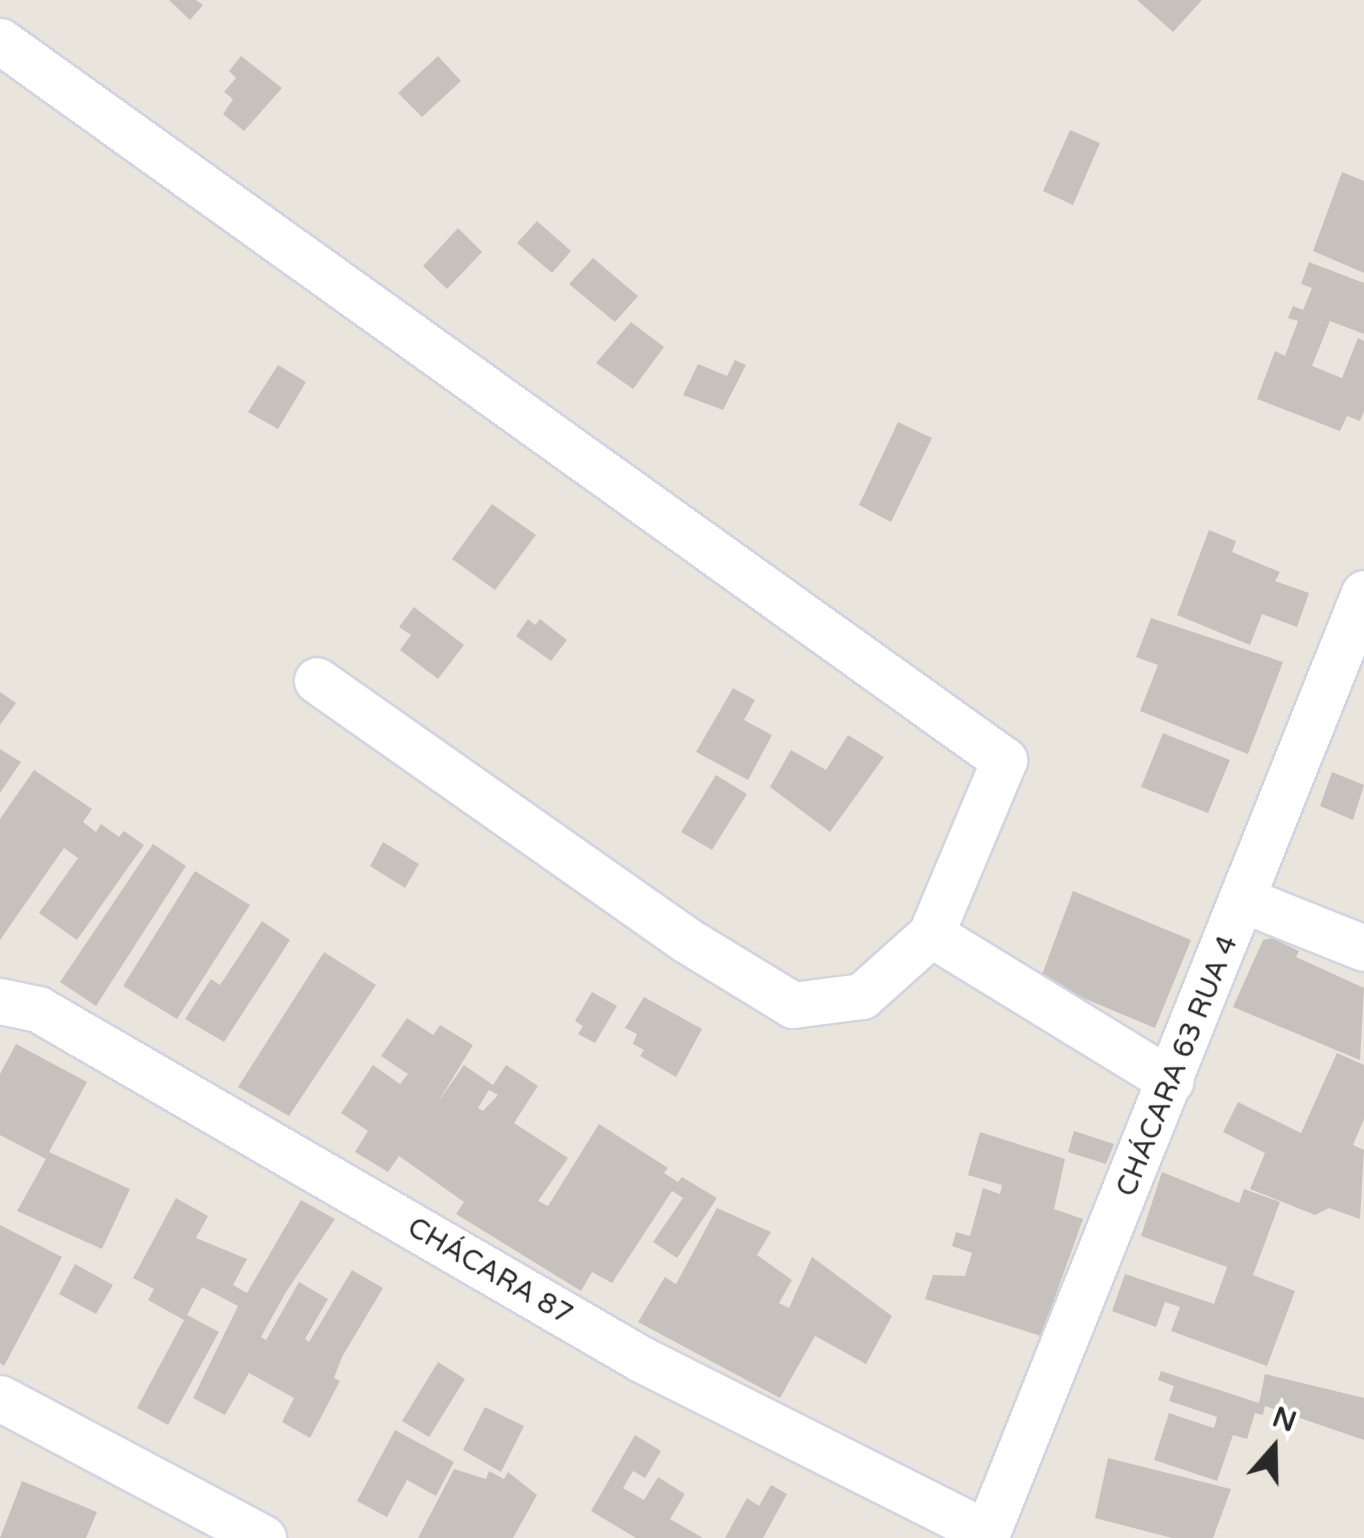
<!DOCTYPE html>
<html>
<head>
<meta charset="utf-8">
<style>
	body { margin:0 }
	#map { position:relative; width:1364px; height:1538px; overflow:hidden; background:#eae5dc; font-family:"Varela Round",sans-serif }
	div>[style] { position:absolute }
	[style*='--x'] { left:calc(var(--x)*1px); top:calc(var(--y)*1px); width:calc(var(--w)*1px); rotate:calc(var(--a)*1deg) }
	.building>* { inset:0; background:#c6c1bc }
	.roads { filter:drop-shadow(2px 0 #d2d4e1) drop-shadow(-2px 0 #d2d4e1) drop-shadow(0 2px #d2d4e1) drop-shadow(0 -2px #d2d4e1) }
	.street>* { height:45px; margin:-22.5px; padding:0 22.5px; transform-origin:22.5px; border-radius:22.5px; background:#fff }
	span { translate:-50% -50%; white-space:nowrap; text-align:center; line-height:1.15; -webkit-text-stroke:10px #fff; paint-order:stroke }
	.street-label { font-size:28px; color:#292929 }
	.north { position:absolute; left:1224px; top:1398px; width:100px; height:100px; -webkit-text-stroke:8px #fff; paint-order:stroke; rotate:20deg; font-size:28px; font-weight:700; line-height:40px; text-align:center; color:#292929 }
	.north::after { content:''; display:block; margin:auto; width:35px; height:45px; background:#292929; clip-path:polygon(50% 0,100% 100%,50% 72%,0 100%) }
</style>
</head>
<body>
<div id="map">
	<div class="building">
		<div style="clip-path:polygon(169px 0,196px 0,203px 5px,190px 20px)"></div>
		<div style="clip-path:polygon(1137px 0,1202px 0,1173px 32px)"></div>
		<div style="clip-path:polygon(241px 56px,282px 88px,244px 131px,223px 114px,233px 99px,224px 92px,236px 78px,229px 71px)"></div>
		<div style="clip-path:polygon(438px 56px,461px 81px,422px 117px,398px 93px)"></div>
		<div style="clip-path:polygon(1070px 130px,1100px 143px,1073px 205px,1043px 191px)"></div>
		<div style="clip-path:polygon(1342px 172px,1364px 181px,1364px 273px,1313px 251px)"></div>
		<div style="clip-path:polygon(537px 221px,571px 251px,552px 273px,517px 243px)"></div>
		<div style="clip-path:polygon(458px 228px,482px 252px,447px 289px,423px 266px)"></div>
		<div style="clip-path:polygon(593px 258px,638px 296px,615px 322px,569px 284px)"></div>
		<div style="clip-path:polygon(1309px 262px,1364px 283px,1364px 334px,1330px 321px,1312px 366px,1342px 378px,1358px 338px,1364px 341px,1364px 411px,1360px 421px,1347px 416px,1340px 431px,1257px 399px,1275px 351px,1285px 356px,1298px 321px,1288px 318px,1293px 306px,1303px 310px,1312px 288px,1301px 284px)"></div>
		<div style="clip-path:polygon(631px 322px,664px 347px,633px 389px,596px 363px)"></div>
		<div style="clip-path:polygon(735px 360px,746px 365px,723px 410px,683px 395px,698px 364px,727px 376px)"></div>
		<div style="clip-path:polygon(278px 365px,306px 382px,278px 429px,248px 412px)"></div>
		<div style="clip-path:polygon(898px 422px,932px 438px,891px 522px,859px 505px)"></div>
		<div style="clip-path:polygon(492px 504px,536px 535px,495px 590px,452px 559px)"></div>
		<div style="clip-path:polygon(1209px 530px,1236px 541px,1232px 552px,1280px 572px,1275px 581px,1309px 593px,1297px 627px,1262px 614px,1250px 645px,1177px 615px)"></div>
		<div style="clip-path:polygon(414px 607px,464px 645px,438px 679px,400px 650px,411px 635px,399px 627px)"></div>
		<div style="clip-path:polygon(1151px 618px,1283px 662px,1248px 754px,1140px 711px,1158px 665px,1136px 657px)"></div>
		<div style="clip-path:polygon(528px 619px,535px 625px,540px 619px,567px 640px,551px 661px,516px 636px)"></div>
		<div style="clip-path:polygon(733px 688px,755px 700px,744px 720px,772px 735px,748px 780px,696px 752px)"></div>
		<div style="clip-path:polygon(0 692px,16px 703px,0 725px)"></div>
		<div style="clip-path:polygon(1163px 733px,1230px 760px,1208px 813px,1141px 787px)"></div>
		<div style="clip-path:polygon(848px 735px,884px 757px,830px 832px,770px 787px,791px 750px,826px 770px)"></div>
		<div style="clip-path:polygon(0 749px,21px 762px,0 793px)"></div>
		<div style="clip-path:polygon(34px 770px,92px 809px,83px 822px,96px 832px,101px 824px,119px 837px,124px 831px,144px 845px,77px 940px,39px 913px,78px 858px,64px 848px,0 940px,0 819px)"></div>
		<div style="clip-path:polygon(1332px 772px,1364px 785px,1353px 820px,1320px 806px)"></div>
		<div style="clip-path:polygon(716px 775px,747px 794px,712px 850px,681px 832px)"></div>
		<div style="clip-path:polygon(383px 842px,419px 864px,405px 888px,370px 866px)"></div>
		<div style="clip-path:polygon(153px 844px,186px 866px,96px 1006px,60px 982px)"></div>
		<div style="clip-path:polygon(195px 871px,250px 905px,177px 1019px,123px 986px)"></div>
		<div style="clip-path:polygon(1073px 891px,1191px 940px,1155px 1028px,1040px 980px)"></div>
		<div style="clip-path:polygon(262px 921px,290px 940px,224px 1042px,185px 1019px,211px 979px,220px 985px)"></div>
		<div style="clip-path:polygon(1272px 938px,1299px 951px,1296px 957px,1364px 988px,1360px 1060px,1233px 1007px,1263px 940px)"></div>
		<div style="clip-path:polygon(324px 952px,376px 985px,289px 1116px,238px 1087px)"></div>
		<div style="clip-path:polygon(592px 992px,617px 1006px,595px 1043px,578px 1034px,583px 1026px,575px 1021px)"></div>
		<div style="clip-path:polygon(644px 997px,702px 1029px,676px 1077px,640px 1056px,644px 1050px,633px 1044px,637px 1034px,625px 1028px)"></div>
		<div style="clip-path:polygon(evenodd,407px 1018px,433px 1035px,440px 1025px,473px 1045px,438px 1102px,464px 1065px,493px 1085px,506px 1065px,538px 1086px,514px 1123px,568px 1158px,538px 1201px,548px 1206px,599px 1124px,668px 1168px,664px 1173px,678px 1182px,682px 1177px,717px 1198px,677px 1258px,653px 1242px,683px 1198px,672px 1191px,612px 1283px,592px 1272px,581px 1291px,456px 1214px,464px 1202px,399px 1156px,388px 1172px,355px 1152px,368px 1131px,341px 1113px,373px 1065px,400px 1084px,408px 1074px,381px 1056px,407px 1018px,489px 1090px,498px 1095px,483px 1111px,478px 1108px,489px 1090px)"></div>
		<div style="clip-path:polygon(16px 1044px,87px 1082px,49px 1152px,130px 1189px,102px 1249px,17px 1211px,46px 1159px,0 1135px,0 1074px)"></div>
		<div style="clip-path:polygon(1337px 1053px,1364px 1065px,1364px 1119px,1353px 1145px,1364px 1150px,1360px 1219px,1329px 1208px,1315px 1215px,1250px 1189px,1265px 1153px,1223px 1132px,1238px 1102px,1301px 1133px)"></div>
		<div style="clip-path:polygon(1074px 1131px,1114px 1144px,1106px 1164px,1068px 1152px)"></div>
		<div style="clip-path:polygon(980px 1132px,1065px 1159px,1054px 1209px,1083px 1219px,1041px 1336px,925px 1299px,933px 1275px,965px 1276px,972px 1253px,952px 1246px,956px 1232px,970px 1236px,983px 1188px,1000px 1194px,1002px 1185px,968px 1175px)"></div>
		<div style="clip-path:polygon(1162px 1172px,1239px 1203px,1244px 1189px,1280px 1202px,1253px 1275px,1295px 1291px,1267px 1366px,1171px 1331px,1180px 1307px,1165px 1302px,1156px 1327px,1112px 1311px,1125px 1274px,1214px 1304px,1227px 1267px,1141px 1236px)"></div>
		<div style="clip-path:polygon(176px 1198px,208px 1216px,196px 1238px,247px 1259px,233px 1285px,247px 1293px,301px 1200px,335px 1219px,286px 1292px,261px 1337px,266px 1340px,299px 1282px,328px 1299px,305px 1339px,309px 1342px,352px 1270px,383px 1288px,342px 1357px,334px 1378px,340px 1381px,310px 1438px,282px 1422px,294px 1398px,249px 1373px,225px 1415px,193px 1398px,238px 1306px,202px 1287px,187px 1315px,219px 1332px,168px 1425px,137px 1408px,184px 1320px,148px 1300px,154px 1289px,133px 1278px)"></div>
		<div style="clip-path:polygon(717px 1208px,771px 1232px,757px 1255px,792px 1280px,779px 1303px,789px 1308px,812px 1257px,892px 1316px,866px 1364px,815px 1336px,780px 1398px,638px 1322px,665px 1277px,676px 1284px)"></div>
		<div style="clip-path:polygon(0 1225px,62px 1257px,4px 1366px,0 1363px)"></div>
		<div style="clip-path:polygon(75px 1264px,113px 1285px,96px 1314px,59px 1294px)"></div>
		<div style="clip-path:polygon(438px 1362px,465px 1379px,429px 1437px,402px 1421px)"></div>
		<div style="clip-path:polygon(1161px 1371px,1259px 1403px,1265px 1374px,1364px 1398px,1364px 1440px,1265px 1406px,1263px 1415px,1255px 1413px,1247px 1439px,1233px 1435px,1217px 1481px,1154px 1460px,1169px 1413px,1214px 1428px,1217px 1417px,1169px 1401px,1174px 1386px,1158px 1380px)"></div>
		<div style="clip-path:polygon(485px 1407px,524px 1426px,501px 1472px,463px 1450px)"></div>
		<div style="clip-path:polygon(395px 1430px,454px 1462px,436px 1496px,407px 1480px,387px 1517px,357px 1501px)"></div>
		<div style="clip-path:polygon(635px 1435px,661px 1451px,645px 1478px,633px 1471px,623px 1488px,644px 1500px,658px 1477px,685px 1494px,670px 1519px,703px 1538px,636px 1538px,591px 1511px)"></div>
		<div style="clip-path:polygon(1108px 1458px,1231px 1489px,1213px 1538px,1172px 1538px,1095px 1518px)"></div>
		<div style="clip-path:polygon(454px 1469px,486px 1479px,489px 1471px,504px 1479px,508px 1472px,537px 1495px,513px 1538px,418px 1538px)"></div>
		<div style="clip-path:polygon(22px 1481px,97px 1512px,86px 1538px,0 1538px)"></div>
		<div style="clip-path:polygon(771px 1485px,787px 1494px,763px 1538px,725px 1538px,747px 1498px,759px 1506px)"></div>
	</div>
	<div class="roads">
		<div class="street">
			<div style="--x:0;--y:41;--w:1235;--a:35.61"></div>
			<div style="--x:1004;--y:760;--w:189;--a:112.8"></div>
			<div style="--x:931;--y:934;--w:93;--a:138.1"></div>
			<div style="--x:862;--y:996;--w:70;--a:172.6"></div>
			<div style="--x:793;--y:1005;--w:127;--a:-148.6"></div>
			<div style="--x:685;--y:939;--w:450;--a:-144.9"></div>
			<div style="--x:1244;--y:900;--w:129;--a:21.8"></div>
			<div style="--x:931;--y:934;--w:281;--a:31.5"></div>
			<div style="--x:0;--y:1001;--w:39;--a:12"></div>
			<div style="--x:38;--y:1009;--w:697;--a:30.13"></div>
			<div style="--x:641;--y:1359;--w:387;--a:26.7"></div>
			<div style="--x:0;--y:1398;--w:298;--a:28"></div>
			<div style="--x:985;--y:1538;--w:1018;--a:-68.15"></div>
		</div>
	</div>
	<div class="street-label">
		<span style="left:1177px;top:1066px;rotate:-68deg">CHÁCARA 63 RUA 4</span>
		<span style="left:490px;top:1271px;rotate:30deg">CHÁCARA 87</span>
	</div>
	<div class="north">N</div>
</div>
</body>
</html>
